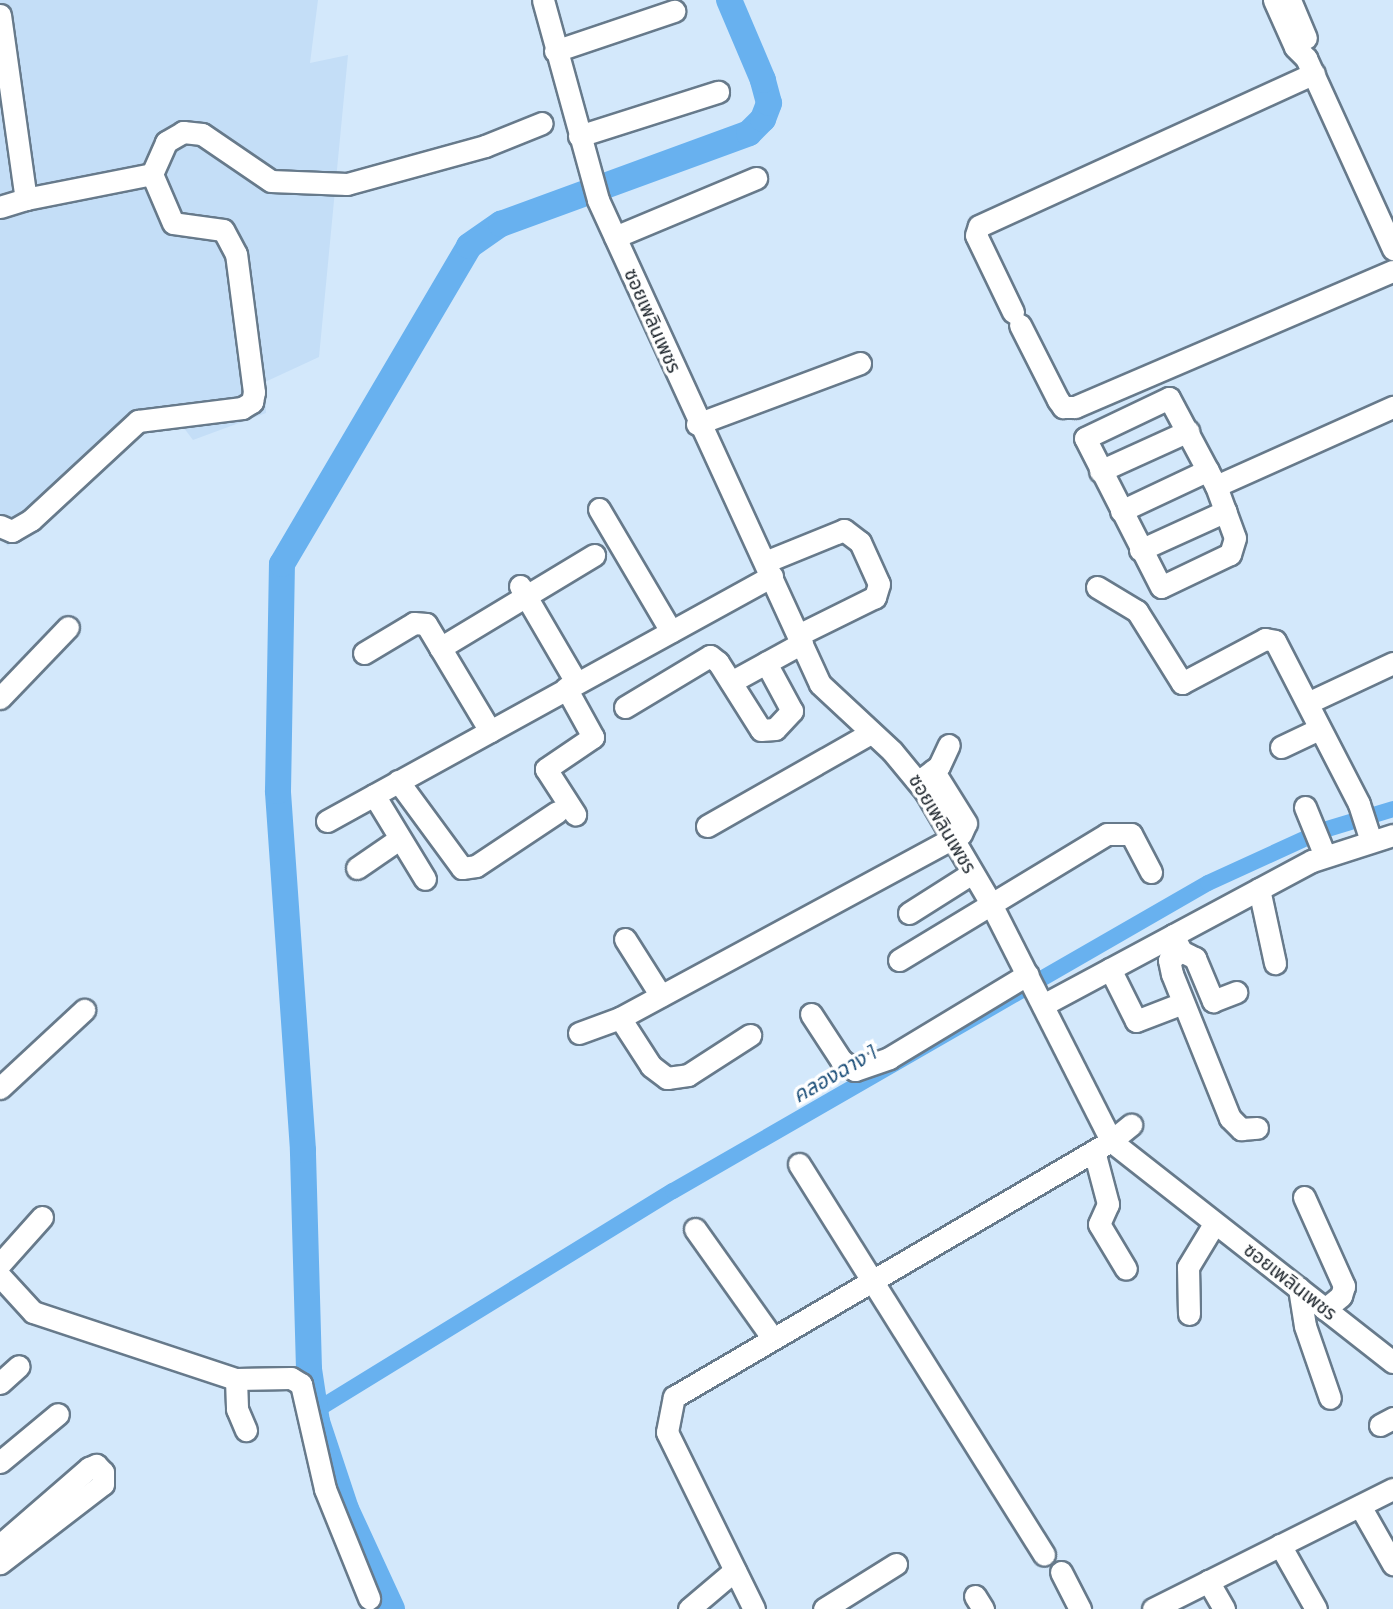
<!DOCTYPE html>
<html>
<head>
<meta charset="utf-8">
<style>
	body { margin:0 }
	#map { position:relative; width:1393px; height:1609px; overflow:hidden; background:#d3e8fb; font-family:Montserrat,"Noto Sans Thai",sans-serif }
	div>[style] { position:absolute }
	[style*='--x'] { left:calc(var(--x)*1px); top:calc(var(--y)*1px); width:calc(var(--w)*1px); rotate:calc(var(--a)*1deg) }
	.built>* { inset:0; background:#c4def7 }
	.canal>* { height:16px; margin:-8px; padding:0 8px; transform-origin:8px; border-radius:8px; background:#68b1ef }
	.river>* { height:26px; margin:-13px; padding:0 13px; transform-origin:13px; border-radius:13px; background:#68b1ef }
	.roads { filter:drop-shadow(2px 0 #677a8b) drop-shadow(-2px 0 #677a8b) drop-shadow(0 2px #677a8b) drop-shadow(0 -2px #677a8b) }
	.minor>* { height:21px; margin:-10.5px; padding:0 10.5px; transform-origin:10.5px; border-radius:10.5px; background:#fff }
	span { translate:-50% -50%; white-space:nowrap; text-align:center; line-height:1.15; -webkit-text-stroke:7px #fff; paint-order:stroke }
	.street-label { font-size:19px; color:#1b232a }
	.water-label { font-size:21px; color:#1c4f79; font-style:italic }
</style>
</head>
<body>
<div id="map">
	<div class="built">
		<div style="clip-path:polygon(0 0,318px 0,310px 63px,348px 55px,319px 357px,265px 382px,266px 413px,193px 440px,178px 420px,139px 420px,8px 546px,0 539px)"></div>
	</div>
	<div class="canal">
		<div style="--x:315;--y:1411;--w:420;--a:-31.6"></div>
		<div style="--x:673;--y:1191;--w:617;--a:-29.93"></div>
		<div style="--x:1208;--y:883;--w:128;--a:-24.6"></div>
		<div style="--x:1324;--y:830;--w:72;--a:-16.9"></div>
	</div>
	<div class="river">
		<div style="--x:392;--y:1609;--w:110;--a:-114.7"></div>
		<div style="--x:346;--y:1509;--w:92;--a:-108.4"></div>
		<div style="--x:317;--y:1422;--w:54;--a:-98.6"></div>
		<div style="--x:309;--y:1369;--w:219;--a:-91.6"></div>
		<div style="--x:303;--y:1150;--w:360;--a:-94"></div>
		<div style="--x:278;--y:791;--w:227;--a:-89"></div>
		<div style="--x:282;--y:564;--w:369;--a:-59.5"></div>
		<div style="--x:469;--y:246;--w:39;--a:-35"></div>
		<div style="--x:501;--y:224;--w:264;--a:-20.1"></div>
		<div style="--x:749;--y:133;--w:20;--a:-45"></div>
		<div style="--x:763;--y:119;--w:17;--a:-69"></div>
		<div style="--x:769;--y:103;--w:24;--a:-105"></div>
		<div style="--x:763;--y:80;--w:87;--a:-113"></div>
	</div>
	<div class="roads">
		<div class="minor">
			<div style="--x:543;--y:0;--w:207;--a:74.6"></div>
			<div style="--x:598;--y:200;--w:532;--a:65.36"></div>
			<div style="--x:820;--y:684;--w:98;--a:42.9"></div>
			<div style="--x:892;--y:751;--w:52;--a:50.5"></div>
			<div style="--x:925;--y:791;--w:129;--a:59.6"></div>
			<div style="--x:990;--y:902;--w:268;--a:63.1"></div>
			<div style="--x:1111;--y:1141;--w:358;--a:38.1"></div>
			<div style="--x:1274;--y:0;--w:51;--a:65.9"></div>
			<div style="--x:1295;--y:47;--w:16;--a:45"></div>
			<div style="--x:1306;--y:58;--w:210;--a:65.5"></div>
			<div style="--x:1290;--y:0;--w:41;--a:67.2"></div>
			<div style="--x:0;--y:15;--w:186;--a:82"></div>
			<div style="--x:26;--y:199;--w:27;--a:163"></div>
			<div style="--x:555;--y:51;--w:126;--a:-18.6"></div>
			<div style="--x:579;--y:136;--w:146;--a:-17.6"></div>
			<div style="--x:152;--y:174;--w:35;--a:-66"></div>
			<div style="--x:166;--y:142;--w:20;--a:-30"></div>
			<div style="--x:183;--y:132;--w:19;--a:6"></div>
			<div style="--x:202;--y:134;--w:83;--a:34.3"></div>
			<div style="--x:271;--y:181;--w:76;--a:2.3"></div>
			<div style="--x:347;--y:184;--w:143;--a:-15.4"></div>
			<div style="--x:485;--y:146;--w:61;--a:-22"></div>
			<div style="--x:615;--y:237;--w:153;--a:-22.7"></div>
			<div style="--x:1013;--y:312;--w:85;--a:-115.7"></div>
			<div style="--x:976;--y:235;--w:9;--a:-72"></div>
			<div style="--x:979;--y:226;--w:368;--a:-24.5"></div>
			<div style="--x:1020;--y:325;--w:84;--a:63.1"></div>
			<div style="--x:1058;--y:400;--w:9;--a:54"></div>
			<div style="--x:1063;--y:407;--w:12;--a:0"></div>
			<div style="--x:1075;--y:407;--w:346;--a:-23.2"></div>
			<div style="--x:697;--y:424;--w:174;--a:-20.5"></div>
			<div style="--x:1100;--y:471;--w:97;--a:-24.4"></div>
			<div style="--x:1216;--y:486;--w:55;--a:69.9"></div>
			<div style="--x:1235;--y:538;--w:17;--a:107"></div>
			<div style="--x:1230;--y:554;--w:76;--a:154.4"></div>
			<div style="--x:1161;--y:587;--w:167;--a:-117"></div>
			<div style="--x:1085;--y:438;--w:93;--a:-25.5"></div>
			<div style="--x:1169;--y:398;--w:100;--a:61.9"></div>
			<div style="--x:1216;--y:486;--w:194;--a:-24.1"></div>
			<div style="--x:599;--y:509;--w:142;--a:59.5"></div>
			<div style="--x:1121;--y:511;--w:96;--a:-25.2"></div>
			<div style="--x:0;--y:526;--w:13;--a:23"></div>
			<div style="--x:12;--y:531;--w:22;--a:-30"></div>
			<div style="--x:31;--y:520;--w:146;--a:-42.8"></div>
			<div style="--x:138;--y:421;--w:105;--a:-7.1"></div>
			<div style="--x:242;--y:408;--w:12;--a:-31"></div>
			<div style="--x:252;--y:402;--w:10;--a:-79"></div>
			<div style="--x:254;--y:392;--w:139;--a:-97.4"></div>
			<div style="--x:236;--y:254;--w:27;--a:-118"></div>
			<div style="--x:223;--y:230;--w:50;--a:-172"></div>
			<div style="--x:173;--y:223;--w:53;--a:-113.2"></div>
			<div style="--x:152;--y:174;--w:128;--a:168.8"></div>
			<div style="--x:1140;--y:550;--w:94;--a:-24.4"></div>
			<div style="--x:765;--y:562;--w:85;--a:-22.1"></div>
			<div style="--x:844;--y:530;--w:20;--a:37"></div>
			<div style="--x:860;--y:542;--w:46;--a:65.7"></div>
			<div style="--x:879;--y:584;--w:14;--a:107"></div>
			<div style="--x:875;--y:597;--w:86;--a:153.7"></div>
			<div style="--x:520;--y:586;--w:111;--a:59.7"></div>
			<div style="--x:1097;--y:587;--w:47;--a:31"></div>
			<div style="--x:1137;--y:611;--w:85;--a:58"></div>
			<div style="--x:1182;--y:683;--w:94;--a:-27.9"></div>
			<div style="--x:1265;--y:639;--w:10;--a:11"></div>
			<div style="--x:1275;--y:641;--w:183;--a:62.7"></div>
			<div style="--x:1359;--y:804;--w:38;--a:72"></div>
			<div style="--x:440;--y:648;--w:180;--a:-31.1"></div>
			<div style="--x:364;--y:653;--w:58;--a:-31"></div>
			<div style="--x:414;--y:623;--w:12;--a:5"></div>
			<div style="--x:426;--y:624;--w:125;--a:59.1"></div>
			<div style="--x:731;--y:682;--w:81;--a:-28.8"></div>
			<div style="--x:566;--y:688;--w:56;--a:61.1"></div>
			<div style="--x:593;--y:737;--w:57;--a:145.8"></div>
			<div style="--x:546;--y:769;--w:54;--a:57.2"></div>
			<div style="--x:0;--y:698;--w:98;--a:-46.2"></div>
			<div style="--x:1316;--y:699;--w:85;--a:-25.1"></div>
			<div style="--x:625;--y:707;--w:99;--a:-31"></div>
			<div style="--x:710;--y:656;--w:10;--a:37"></div>
			<div style="--x:718;--y:662;--w:80;--a:57.7"></div>
			<div style="--x:761;--y:730;--w:14;--a:-4"></div>
			<div style="--x:775;--y:729;--w:25;--a:-47"></div>
			<div style="--x:792;--y:711;--w:55;--a:-118.4"></div>
			<div style="--x:1281;--y:747;--w:42;--a:-25.3"></div>
			<div style="--x:922;--y:779;--w:21;--a:-37"></div>
			<div style="--x:939;--y:766;--w:23;--a:-65"></div>
			<div style="--x:398;--y:781;--w:108;--a:53.7"></div>
			<div style="--x:462;--y:868;--w:14;--a:-8"></div>
			<div style="--x:476;--y:866;--w:97;--a:-33.7"></div>
			<div style="--x:374;--y:795;--w:98;--a:58.7"></div>
			<div style="--x:1305;--y:807;--w:53;--a:67.8"></div>
			<div style="--x:327;--y:821;--w:508;--a:-28.84"></div>
			<div style="--x:707;--y:826;--w:189;--a:-29.6"></div>
			<div style="--x:357;--y:868;--w:51;--a:-34.6"></div>
			<div style="--x:1259;--y:889;--w:76;--a:77.8"></div>
			<div style="--x:909;--y:913;--w:75;--a:-32.4"></div>
			<div style="--x:1173;--y:935;--w:18;--a:63"></div>
			<div style="--x:1181;--y:951;--w:15;--a:143"></div>
			<div style="--x:1169;--y:960;--w:14;--a:78"></div>
			<div style="--x:1172;--y:974;--w:155;--a:68.1"></div>
			<div style="--x:1230;--y:1118;--w:16;--a:45"></div>
			<div style="--x:1241;--y:1129;--w:16;--a:-4"></div>
			<div style="--x:625;--y:939;--w:67;--a:57.7"></div>
			<div style="--x:1181;--y:951;--w:16;--a:27"></div>
			<div style="--x:1195;--y:958;--w:47;--a:67.3"></div>
			<div style="--x:1213;--y:1001;--w:25;--a:-21"></div>
			<div style="--x:899;--y:960;--w:243;--a:-31.2"></div>
			<div style="--x:1107;--y:834;--w:24;--a:0"></div>
			<div style="--x:1131;--y:834;--w:43;--a:62.2"></div>
			<div style="--x:1110;--y:969;--w:58;--a:63.4"></div>
			<div style="--x:1136;--y:1021;--w:40;--a:-21"></div>
			<div style="--x:1043;--y:1005;--w:305;--a:-28.2"></div>
			<div style="--x:1312;--y:861;--w:85;--a:-17.8"></div>
			<div style="--x:811;--y:1014;--w:55;--a:56.9"></div>
			<div style="--x:841;--y:1060;--w:17;--a:36"></div>
			<div style="--x:855;--y:1070;--w:36;--a:-19"></div>
			<div style="--x:889;--y:1058;--w:162;--a:-31.1"></div>
			<div style="--x:620;--y:1018;--w:57;--a:57.1"></div>
			<div style="--x:651;--y:1066;--w:20;--a:37"></div>
			<div style="--x:667;--y:1078;--w:21;--a:-8"></div>
			<div style="--x:688;--y:1075;--w:74;--a:-32.8"></div>
			<div style="--x:579;--y:1033;--w:44;--a:-20.1"></div>
			<div style="--x:620;--y:1018;--w:387;--a:-28.4"></div>
			<div style="--x:961;--y:834;--w:12;--a:-66"></div>
			<div style="--x:966;--y:823;--w:62;--a:-121.9"></div>
			<div style="--x:0;--y:1088;--w:115;--a:-42.9"></div>
			<div style="--x:1094;--y:1151;--w:55;--a:75.2"></div>
			<div style="--x:1108;--y:1204;--w:22;--a:114"></div>
			<div style="--x:1099;--y:1224;--w:52;--a:59"></div>
			<div style="--x:799;--y:1164;--w:461;--a:57.9"></div>
			<div style="--x:1304;--y:1197;--w:98;--a:65.8"></div>
			<div style="--x:1344;--y:1286;--w:10;--a:107"></div>
			<div style="--x:1341;--y:1296;--w:21;--a:141"></div>
			<div style="--x:695;--y:1229;--w:131;--a:54.6"></div>
			<div style="--x:0;--y:1264;--w:63;--a:-48.2"></div>
			<div style="--x:0;--y:1276;--w:49;--a:47.5"></div>
			<div style="--x:33;--y:1312;--w:214;--a:18.3"></div>
			<div style="--x:236;--y:1379;--w:30;--a:88"></div>
			<div style="--x:237;--y:1409;--w:23;--a:67"></div>
			<div style="--x:1299;--y:1288;--w:38;--a:81"></div>
			<div style="--x:1305;--y:1326;--w:76;--a:70.9"></div>
			<div style="--x:1189;--y:1314;--w:47;--a:-91.2"></div>
			<div style="--x:1188;--y:1267;--w:50;--a:-58.8"></div>
			<div style="--x:236;--y:1379;--w:55;--a:-1"></div>
			<div style="--x:291;--y:1378;--w:12;--a:31"></div>
			<div style="--x:301;--y:1384;--w:108;--a:77.1"></div>
			<div style="--x:325;--y:1489;--w:118;--a:68"></div>
			<div style="--x:0;--y:1383;--w:25;--a:-42"></div>
			<div style="--x:1380;--y:1425;--w:15;--a:-28"></div>
			<div style="--x:0;--y:1462;--w:75;--a:-39.6"></div>
			<div style="--x:1360;--y:1506;--w:67;--a:60.4"></div>
			<div style="--x:0;--y:1545;--w:118;--a:-40.9"></div>
			<div style="--x:89;--y:1468;--w:8;--a:-23"></div>
			<div style="--x:96;--y:1465;--w:10;--a:45"></div>
			<div style="--x:103;--y:1472;--w:12;--a:90"></div>
			<div style="--x:103;--y:1484;--w:130;--a:142.5"></div>
			<div style="--x:1280;--y:1545;--w:73;--a:60.6"></div>
			<div style="--x:1061;--y:1572;--w:42;--a:62.8"></div>
			<div style="--x:1208;--y:1581;--w:32;--a:60"></div>
			<div style="--x:975;--y:1596;--w:15;--a:58"></div>
			<div style="--x:689;--y:1609;--w:60;--a:-40.3"></div>
			<div style="--x:754;--y:1609;--w:197;--a:-116.2"></div>
			<div style="--x:667;--y:1432;--w:36;--a:-79"></div>
			<div style="--x:674;--y:1397;--w:506;--a:-30.36"></div>
			<div style="--x:1111;--y:1141;--w:26;--a:-39"></div>
			<div style="--x:824;--y:1609;--w:85;--a:-32"></div>
			<div style="--x:1153;--y:1609;--w:268;--a:-26.6"></div>
		</div>
	</div>
	<div class="street-label">
		<span style="left:652px;top:321px;rotate:66deg">ซอยเพลินเพชร</span>
		<span style="left:942px;top:824px;rotate:59deg">ซอยเพลินเพชร</span>
		<span style="left:1290px;top:1282px;rotate:38deg">ซอยเพลินเพชร</span>
	</div>
	<div class="water-label">
		<span style="left:835px;top:1074px;rotate:-30deg">คลองฉาง 1</span>
	</div>
</div>
</body>
</html>
